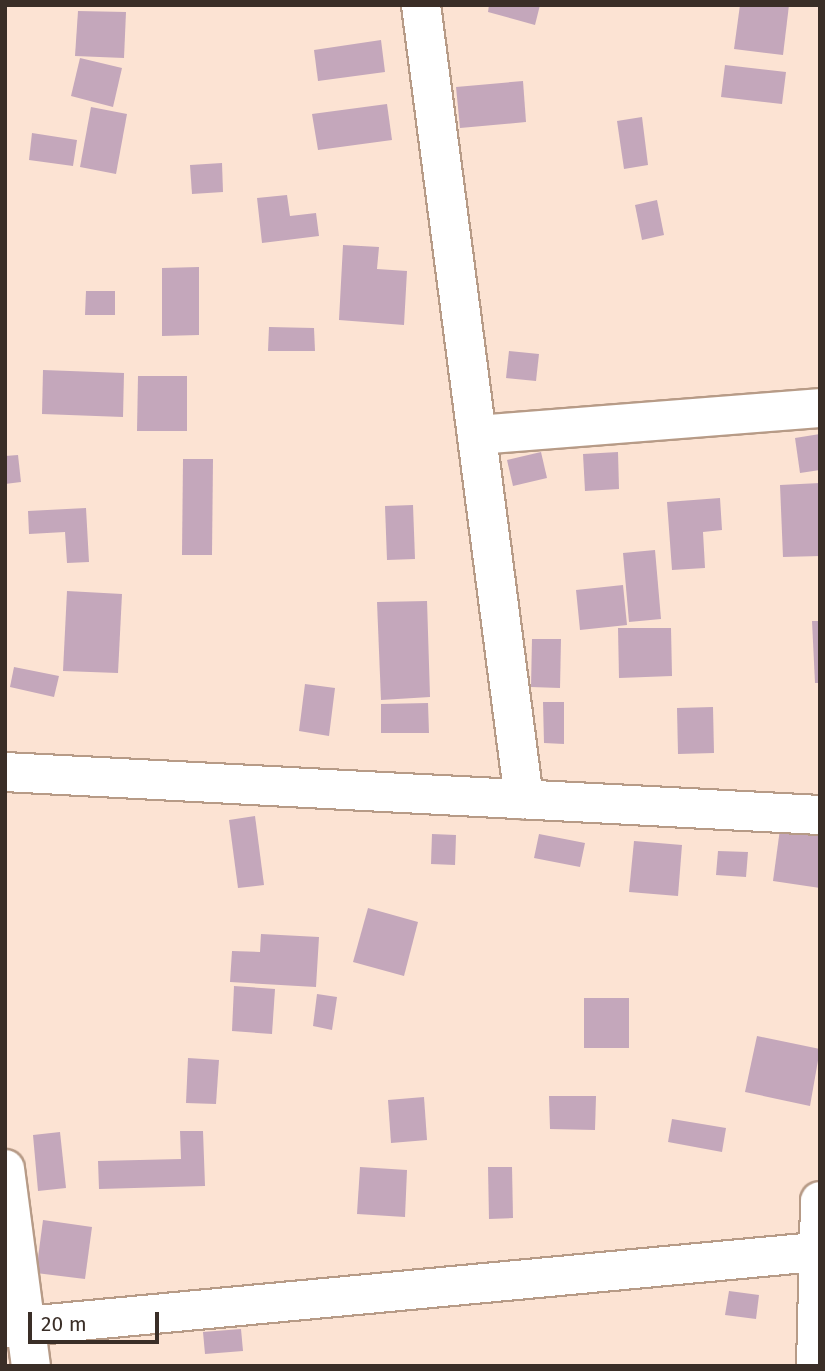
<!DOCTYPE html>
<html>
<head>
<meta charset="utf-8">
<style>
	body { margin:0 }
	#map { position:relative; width:825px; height:1371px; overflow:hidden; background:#fce3d3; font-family:"Fira Sans",sans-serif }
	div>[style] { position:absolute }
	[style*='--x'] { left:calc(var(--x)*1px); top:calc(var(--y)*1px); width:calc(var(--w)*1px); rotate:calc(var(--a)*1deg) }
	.building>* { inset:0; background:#c4a7bb }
	.roads { filter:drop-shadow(2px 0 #b79b87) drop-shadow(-2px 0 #b79b87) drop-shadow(0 2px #b79b87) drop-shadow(0 -2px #b79b87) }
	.minor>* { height:38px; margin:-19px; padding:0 19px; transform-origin:19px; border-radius:19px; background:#fff }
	span { translate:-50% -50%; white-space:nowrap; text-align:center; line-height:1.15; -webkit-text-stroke:5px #fff; paint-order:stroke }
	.frame { position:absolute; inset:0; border:7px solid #3a2e27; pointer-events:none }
	.scale { position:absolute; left:28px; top:1312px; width:131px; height:32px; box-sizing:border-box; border:4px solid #3a2e27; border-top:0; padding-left:9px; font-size:21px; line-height:24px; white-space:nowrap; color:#3a2e27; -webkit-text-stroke:5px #fff; paint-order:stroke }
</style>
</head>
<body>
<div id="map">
	<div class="building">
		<div style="clip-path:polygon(489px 5px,540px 5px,535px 25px,488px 12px)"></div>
		<div style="clip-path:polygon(740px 5px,789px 5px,783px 55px,734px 49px)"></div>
		<div style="clip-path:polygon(78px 11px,126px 12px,124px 58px,75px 56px)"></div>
		<div style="clip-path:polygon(381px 40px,385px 72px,318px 81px,314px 50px)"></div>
		<div style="clip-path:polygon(80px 58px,122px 68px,113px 107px,71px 96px)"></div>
		<div style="clip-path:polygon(725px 65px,786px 72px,782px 104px,721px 97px)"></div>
		<div style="clip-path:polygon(523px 81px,526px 122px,460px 128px,456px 87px)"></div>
		<div style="clip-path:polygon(387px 104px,392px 140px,318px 150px,312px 114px)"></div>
		<div style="clip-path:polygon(91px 107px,127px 114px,116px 174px,80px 167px)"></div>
		<div style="clip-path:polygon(642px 117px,648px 165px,624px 169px,617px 121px)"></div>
		<div style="clip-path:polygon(32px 133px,77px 140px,73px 166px,29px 160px)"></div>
		<div style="clip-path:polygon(222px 163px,223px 192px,192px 194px,190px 165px)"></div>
		<div style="clip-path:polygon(287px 195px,290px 216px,316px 213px,319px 236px,262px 243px,257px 198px)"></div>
		<div style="clip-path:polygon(657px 200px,664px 235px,642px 240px,635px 205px)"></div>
		<div style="clip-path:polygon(343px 245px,379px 247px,377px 269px,407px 271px,404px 325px,339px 320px)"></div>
		<div style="clip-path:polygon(199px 267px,199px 335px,162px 336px,162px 268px)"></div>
		<div style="clip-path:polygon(86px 291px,115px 291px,115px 315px,85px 315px)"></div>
		<div style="clip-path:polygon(269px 327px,314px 328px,315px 351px,268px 351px)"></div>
		<div style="clip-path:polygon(509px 351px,539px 354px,536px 381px,506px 378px)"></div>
		<div style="clip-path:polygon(43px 370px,124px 373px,123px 417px,42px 414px)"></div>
		<div style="clip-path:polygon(138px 376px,187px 376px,187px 431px,137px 431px)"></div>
		<div style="clip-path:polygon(820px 434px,820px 470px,800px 473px,795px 438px)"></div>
		<div style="clip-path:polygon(541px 452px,547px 478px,513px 486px,507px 460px)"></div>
		<div style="clip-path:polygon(618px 452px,619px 489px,585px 491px,583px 454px)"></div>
		<div style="clip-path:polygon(18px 455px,21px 482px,5px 484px,5px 456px)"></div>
		<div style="clip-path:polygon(183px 459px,213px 459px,212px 555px,182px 555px)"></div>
		<div style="clip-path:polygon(820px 483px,820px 556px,783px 557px,780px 485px)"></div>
		<div style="clip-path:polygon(720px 498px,722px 530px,703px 532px,705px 568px,672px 570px,667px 502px)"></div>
		<div style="clip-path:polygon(413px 505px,415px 559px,387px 560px,385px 506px)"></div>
		<div style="clip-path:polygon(86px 508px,89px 562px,67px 563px,65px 532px,29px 534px,28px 511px)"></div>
		<div style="clip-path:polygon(655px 550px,661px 619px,629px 622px,623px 553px)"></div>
		<div style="clip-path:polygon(623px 585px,627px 625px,580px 630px,576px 590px)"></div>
		<div style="clip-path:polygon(67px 591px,122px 594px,118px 673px,63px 671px)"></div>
		<div style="clip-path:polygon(427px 601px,430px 697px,381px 700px,377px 602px)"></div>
		<div style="clip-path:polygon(812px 621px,820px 621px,820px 683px,815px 683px)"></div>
		<div style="clip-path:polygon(618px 628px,671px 628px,672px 676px,619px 678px)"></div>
		<div style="clip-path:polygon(532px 639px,561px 639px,560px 688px,531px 687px)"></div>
		<div style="clip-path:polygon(14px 667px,59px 676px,54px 697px,10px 687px)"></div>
		<div style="clip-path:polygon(305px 684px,335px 688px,329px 736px,299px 731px)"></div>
		<div style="clip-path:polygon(543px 702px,564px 702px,564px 744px,544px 743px)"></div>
		<div style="clip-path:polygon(428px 703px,429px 733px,381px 733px,381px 704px)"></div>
		<div style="clip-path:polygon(713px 707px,714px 753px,678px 754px,677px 708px)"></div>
		<div style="clip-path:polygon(255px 816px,264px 885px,238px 888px,229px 820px)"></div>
		<div style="clip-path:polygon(780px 829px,820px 835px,820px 888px,773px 881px)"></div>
		<div style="clip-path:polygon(432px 834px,456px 835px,455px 865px,431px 864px)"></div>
		<div style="clip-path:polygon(539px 834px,585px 843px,580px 867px,534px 858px)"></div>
		<div style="clip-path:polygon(634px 841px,682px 845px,678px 896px,629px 892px)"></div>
		<div style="clip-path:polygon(718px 851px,748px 852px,746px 877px,716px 875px)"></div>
		<div style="clip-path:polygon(368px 908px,418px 922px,404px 976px,353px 962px)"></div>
		<div style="clip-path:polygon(261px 934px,319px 937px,316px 987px,230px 982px,232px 951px,260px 952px)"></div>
		<div style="clip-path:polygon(234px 986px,275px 989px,272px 1034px,232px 1031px)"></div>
		<div style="clip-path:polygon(317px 994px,337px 997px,332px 1030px,313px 1026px)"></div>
		<div style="clip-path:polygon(584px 998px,629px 998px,629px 1048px,584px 1048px)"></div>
		<div style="clip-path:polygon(757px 1036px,820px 1049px,810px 1106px,745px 1092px)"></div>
		<div style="clip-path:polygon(188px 1058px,219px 1060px,216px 1104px,186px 1103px)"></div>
		<div style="clip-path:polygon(549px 1096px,596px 1096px,595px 1130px,550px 1129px)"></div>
		<div style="clip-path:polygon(424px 1097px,427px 1140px,391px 1143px,388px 1100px)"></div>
		<div style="clip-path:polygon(672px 1119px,726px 1128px,722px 1152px,668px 1142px)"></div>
		<div style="clip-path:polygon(180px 1131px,203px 1131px,205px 1186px,99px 1189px,98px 1161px,181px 1159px)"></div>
		<div style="clip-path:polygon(60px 1132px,66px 1188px,38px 1191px,33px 1135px)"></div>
		<div style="clip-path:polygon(360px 1167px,407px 1170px,405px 1217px,357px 1214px)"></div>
		<div style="clip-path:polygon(488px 1167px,512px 1167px,513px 1218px,489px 1219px)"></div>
		<div style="clip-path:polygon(43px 1220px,92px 1227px,85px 1279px,36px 1273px)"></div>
		<div style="clip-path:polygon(729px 1291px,759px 1295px,756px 1319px,725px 1315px)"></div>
		<div style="clip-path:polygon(241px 1329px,243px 1351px,205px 1354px,203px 1332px)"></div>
	</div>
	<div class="roads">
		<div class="minor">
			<div style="--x:421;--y:5;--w:801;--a:82.61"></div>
			<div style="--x:477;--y:435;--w:344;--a:-4.5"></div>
			<div style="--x:5;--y:772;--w:816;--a:3.02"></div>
			<div style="--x:5;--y:1169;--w:199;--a:82.5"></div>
			<div style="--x:5;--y:1328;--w:814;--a:-5.36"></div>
			<div style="--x:816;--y:1366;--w:165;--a:-88.6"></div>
		</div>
	</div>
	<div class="frame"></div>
	<div class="scale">20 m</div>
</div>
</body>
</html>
